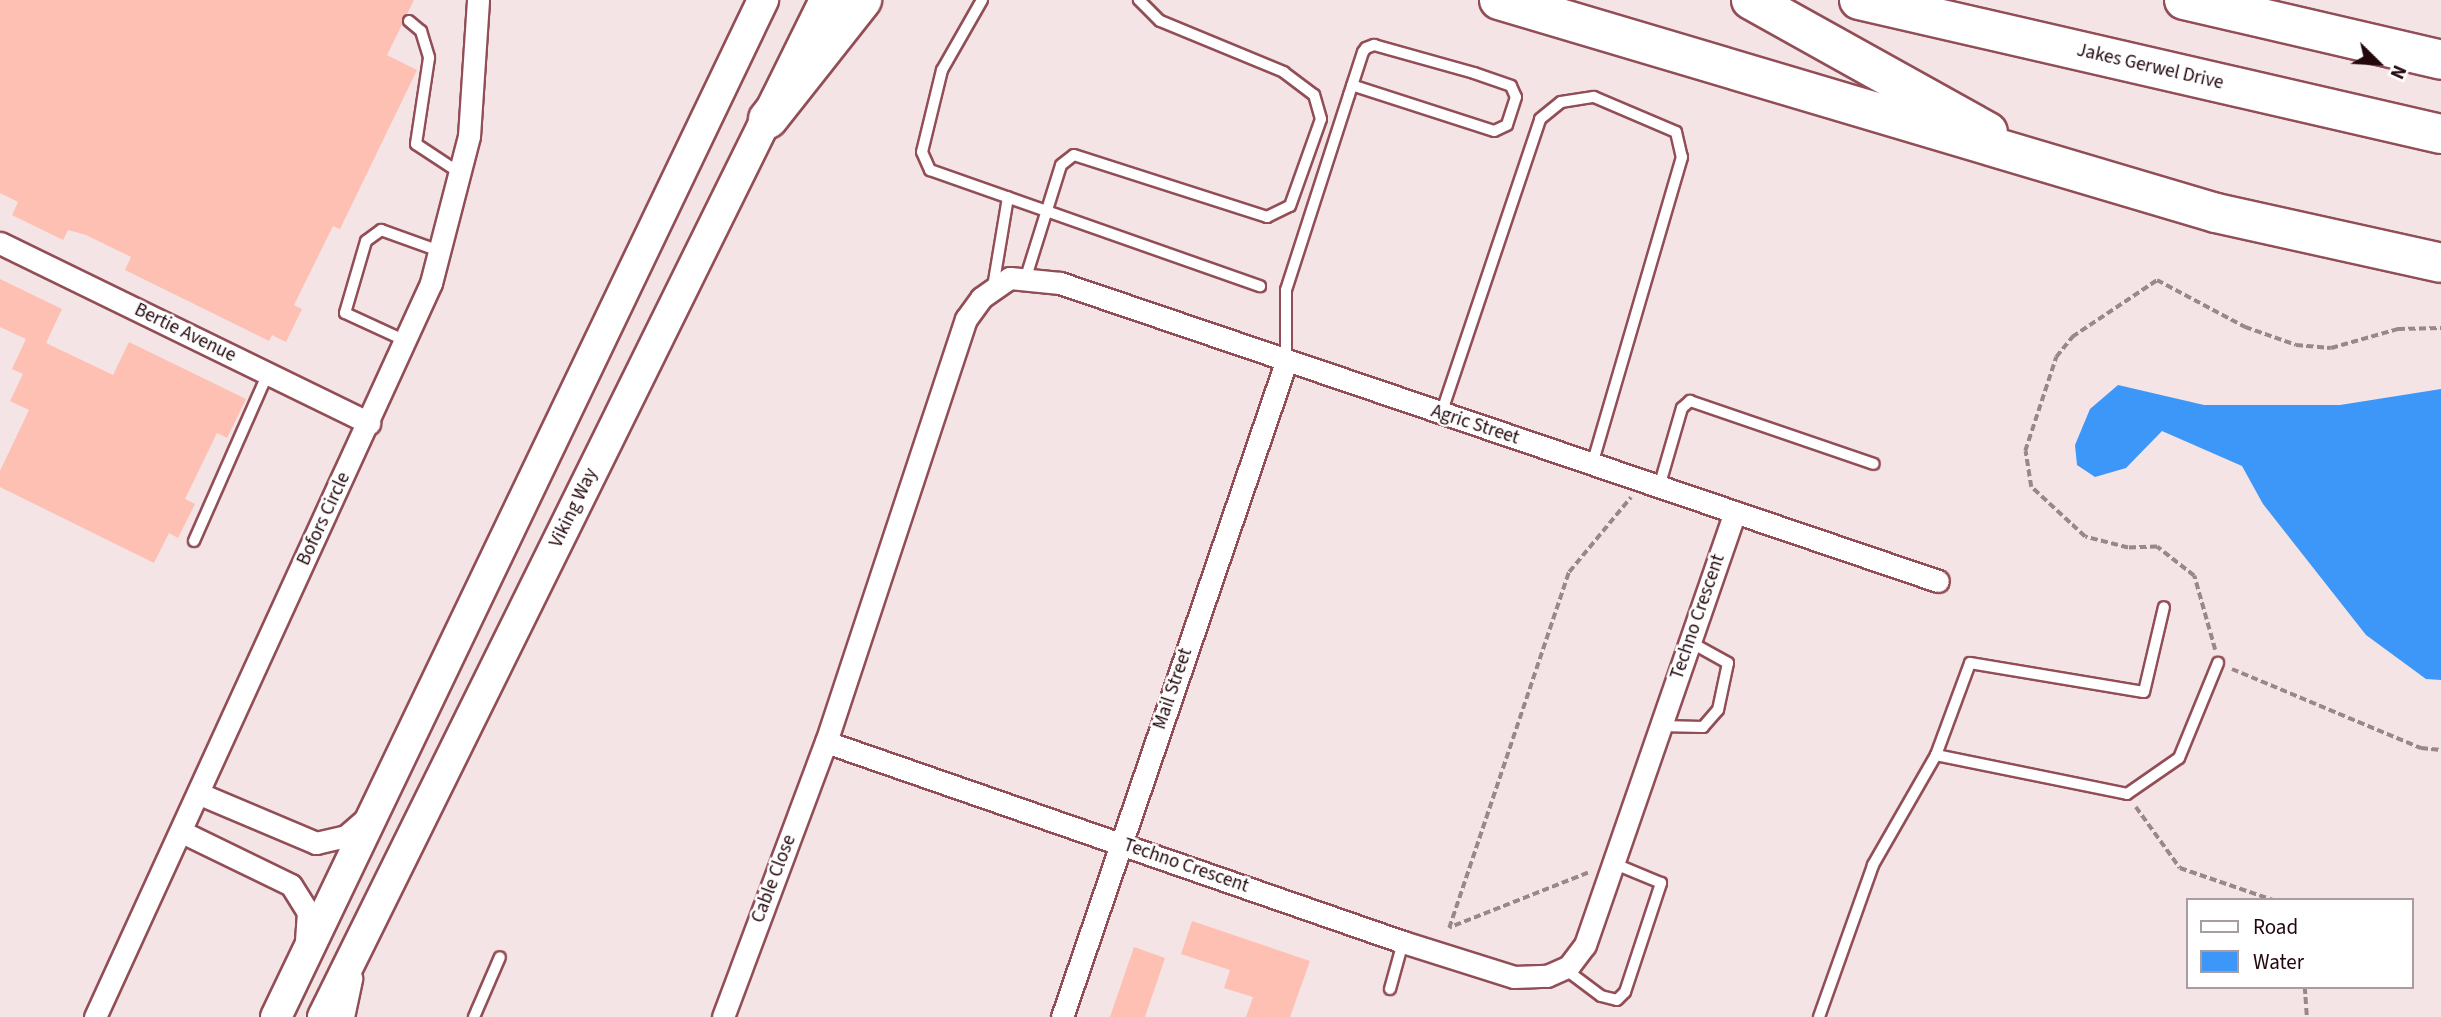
<!DOCTYPE html>
<html>
<head>
<meta charset="utf-8">
<style>
	body { margin:0 }
	#map { position:relative; width:2441px; height:1017px; overflow:hidden; background:#f4e4e5; font-family:"Source Sans 3",sans-serif }
	div>[style] { position:absolute }
	[style*='--x'] { left:calc(var(--x)*1px); top:calc(var(--y)*1px); width:calc(var(--w)*1px); rotate:calc(var(--a)*1deg) }
	.water>* { inset:0; background:#3c97f8 }
	.building>* { inset:0; background:#fdc0b2 }
	.path>* { height:3.5px; margin-top:-1.75px; transform-origin:0; background:repeating-linear-gradient(90deg,#9b8789 0 7px,transparent 0 10.5px) }
	.roads { filter:drop-shadow(2px 0 #924e56) drop-shadow(-2px 0 #924e56) drop-shadow(0 2px #924e56) drop-shadow(0 -2px #924e56) }
	.lane>* { height:10px; margin:-5px; padding:0 5px; transform-origin:5px; border-radius:5px; background:#fff }
	.street>* { height:21px; margin:-10.5px; padding:0 10.5px; transform-origin:10.5px; border-radius:10.5px; background:#fff }
	.secondary>* { height:30px; margin:-15px; padding:0 15px; transform-origin:15px; border-radius:15px; background:#fff }
	.highway>* { height:38px; margin:-19px; padding:0 19px; transform-origin:19px; border-radius:19px; background:#fff }
	span { translate:-50% -50%; white-space:nowrap; text-align:center; line-height:1.15; -webkit-text-stroke:5px #fff; paint-order:stroke }
	.street-label { font-size:19px; color:#22070c }
	.legend { position:absolute; left:2186px; top:898px; width:228px; height:91px; box-sizing:border-box; background:#fff; border:2px solid #a79c9e; margin:0; padding:9px 12px; list-style:none; font-size:21px; color:#22070c }
	.legend li { display:flex; align-items:center; gap:14px; height:35px }
	.legend b { width:35px; border:2px solid #a79c9e }
	.north { position:absolute; left:2343px; top:28px; width:70px; height:70px; -webkit-text-stroke:5px #fff; paint-order:stroke; rotate:114deg; font-size:19px; font-weight:700; line-height:28px; text-align:center; color:#22070c }
	.north::after { content:''; display:block; margin:auto; width:24px; height:32px; background:#22070c; clip-path:polygon(50% 0,100% 100%,50% 72%,0 100%) }
</style>
</head>
<body>
<div id="map">
	<div class="water">
		<div style="clip-path:polygon(2118px 385px,2204px 405px,2340px 405px,2441px 389px,2441px 680px,2426px 679px,2366px 635px,2263px 504px,2242px 466px,2162px 431px,2126px 468px,2095px 477px,2077px 465px,2075px 445px,2090px 409px)"></div>
	</div>
	<div class="building">
		<div style="clip-path:polygon(0 0,414px 0,387px 55px,417px 70px,340px 229px,333px 226px,294px 305px,302px 309px,286px 342px,272px 335px,269px 341px,125px 270px,131px 257px,86px 235px,68px 230px,63px 240px,12px 215px,18px 202px,0 193px)"></div>
		<div style="clip-path:polygon(0 279px,62px 309px,46px 343px,113px 375px,129px 342px,246px 399px,227px 438px,217px 433px,185px 499px,195px 504px,178px 538px,169px 533px,154px 563px,0 487px,0 471px,29px 410px,10px 401px,23px 374px,12px 369px,26px 339px,0 327px)"></div>
		<div style="clip-path:polygon(1192px 921px,1310px 961px,1290px 1017px,1246px 1017px,1253px 997px,1224px 988px,1230px 970px,1181px 954px)"></div>
		<div style="clip-path:polygon(1134px 947px,1165px 958px,1145px 1017px,1110px 1017px)"></div>
	</div>
	<div class="path">
		<div style="--x:2215;--y:650;--w:77;--a:-105.8"></div>
		<div style="--x:2194;--y:576;--w:47;--a:-141.9"></div>
		<div style="--x:2157;--y:547;--w:29;--a:178"></div>
		<div style="--x:2128;--y:548;--w:44;--a:-165.7"></div>
		<div style="--x:2085;--y:537;--w:74;--a:-137.2"></div>
		<div style="--x:2031;--y:487;--w:36;--a:-99"></div>
		<div style="--x:2025;--y:451;--w:99;--a:-71.7"></div>
		<div style="--x:2056;--y:357;--w:26;--a:-51"></div>
		<div style="--x:2072;--y:337;--w:102;--a:-33.8"></div>
		<div style="--x:2157;--y:280;--w:100;--a:28.1"></div>
		<div style="--x:2245;--y:327;--w:54;--a:19.4"></div>
		<div style="--x:2296;--y:345;--w:35;--a:5"></div>
		<div style="--x:2331;--y:348;--w:70;--a:-15.8"></div>
		<div style="--x:2398;--y:329;--w:43;--a:-1.3"></div>
		<div style="--x:2232;--y:669;--w:205;--a:22.7"></div>
		<div style="--x:2421;--y:748;--w:20;--a:6"></div>
		<div style="--x:2136;--y:807;--w:75;--a:54.2"></div>
		<div style="--x:2180;--y:868;--w:98;--a:19"></div>
		<div style="--x:1588;--y:873;--w:149;--a:158.4"></div>
		<div style="--x:1449;--y:928;--w:376;--a:-71.4"></div>
		<div style="--x:1569;--y:572;--w:97;--a:-50.4"></div>
		<div style="--x:2305;--y:987;--w:30;--a:86"></div>
	</div>
	<div class="roads">
		<div class="lane">
			<div style="--x:982;--y:0;--w:81;--a:119.7"></div>
			<div style="--x:942;--y:70;--w:84;--a:103.7"></div>
			<div style="--x:922;--y:152;--w:20;--a:66"></div>
			<div style="--x:930;--y:170;--w:350;--a:19.4"></div>
			<div style="--x:409;--y:21;--w:16;--a:40"></div>
			<div style="--x:421;--y:31;--w:28;--a:73"></div>
			<div style="--x:429;--y:58;--w:87;--a:98.6"></div>
			<div style="--x:416;--y:144;--w:53;--a:33.4"></div>
			<div style="--x:1026;--y:277;--w:117;--a:-72.6"></div>
			<div style="--x:1061;--y:165;--w:16;--a:-38"></div>
			<div style="--x:1074;--y:155;--w:203;--a:17.8"></div>
			<div style="--x:1267;--y:217;--w:25;--a:-26"></div>
			<div style="--x:1290;--y:206;--w:92;--a:-70.4"></div>
			<div style="--x:1321;--y:119;--w:25;--a:-106"></div>
			<div style="--x:1314;--y:95;--w:38;--a:-143"></div>
			<div style="--x:1284;--y:72;--w:134;--a:-157.6"></div>
			<div style="--x:1160;--y:21;--w:30;--a:-135"></div>
			<div style="--x:993;--y:287;--w:91;--a:-80.5"></div>
			<div style="--x:406;--y:341;--w:67;--a:-155.3"></div>
			<div style="--x:345;--y:313;--w:75;--a:-73.7"></div>
			<div style="--x:366;--y:241;--w:19;--a:-36"></div>
			<div style="--x:381;--y:230;--w:65;--a:19.8"></div>
			<div style="--x:1286;--y:362;--w:72;--a:-90"></div>
			<div style="--x:1286;--y:290;--w:205;--a:-72.1"></div>
			<div style="--x:1349;--y:95;--w:45;--a:-72"></div>
			<div style="--x:1363;--y:52;--w:5;--a:-53"></div>
			<div style="--x:1366;--y:48;--w:9;--a:-21"></div>
			<div style="--x:1374;--y:45;--w:104;--a:15.6"></div>
			<div style="--x:1474;--y:73;--w:39;--a:19"></div>
			<div style="--x:1511;--y:86;--w:12;--a:66"></div>
			<div style="--x:1516;--y:97;--w:29;--a:108"></div>
			<div style="--x:1507;--y:125;--w:14;--a:155"></div>
			<div style="--x:1494;--y:131;--w:149;--a:-162.1"></div>
			<div style="--x:1441;--y:414;--w:311;--a:-71.4"></div>
			<div style="--x:1540;--y:119;--w:27;--a:-39"></div>
			<div style="--x:1561;--y:102;--w:33;--a:-9"></div>
			<div style="--x:1594;--y:97;--w:89;--a:23.1"></div>
			<div style="--x:1676;--y:132;--w:26;--a:77"></div>
			<div style="--x:1682;--y:157;--w:320;--a:106.3"></div>
			<div style="--x:1659;--y:487;--w:82;--a:-73.8"></div>
			<div style="--x:1682;--y:408;--w:11;--a:-41"></div>
			<div style="--x:1690;--y:401;--w:194;--a:18.9"></div>
			<div style="--x:194;--y:541;--w:184;--a:-66.2"></div>
			<div style="--x:1661;--y:726;--w:42;--a:1.4"></div>
			<div style="--x:1703;--y:727;--w:23;--a:-49"></div>
			<div style="--x:1718;--y:710;--w:48;--a:-78"></div>
			<div style="--x:1728;--y:663;--w:43;--a:-151.1"></div>
			<div style="--x:1936;--y:755;--w:98;--a:-69.7"></div>
			<div style="--x:1970;--y:663;--w:176;--a:9.5"></div>
			<div style="--x:2144;--y:692;--w:87;--a:-76.8"></div>
			<div style="--x:1565;--y:969;--w:45;--a:36.9"></div>
			<div style="--x:1601;--y:996;--w:16;--a:14"></div>
			<div style="--x:1617;--y:1000;--w:11;--a:-45"></div>
			<div style="--x:1625;--y:992;--w:115;--a:-71.7"></div>
			<div style="--x:1661;--y:883;--w:52;--a:-157.4"></div>
			<div style="--x:1390;--y:989;--w:49;--a:-74.5"></div>
			<div style="--x:474;--y:1017;--w:65;--a:-66.6"></div>
			<div style="--x:1819;--y:1017;--w:161;--a:-70.4"></div>
			<div style="--x:1873;--y:865;--w:127;--a:-60.2"></div>
			<div style="--x:1936;--y:755;--w:195;--a:11.5"></div>
			<div style="--x:2127;--y:794;--w:63;--a:-34.7"></div>
			<div style="--x:2179;--y:758;--w:103;--a:-67.7"></div>
		</div>
		<div class="street">
			<div style="--x:0;--y:243;--w:411;--a:26"></div>
			<div style="--x:826;--y:742;--w:611;--a:19.12"></div>
			<div style="--x:1403;--y:942;--w:116;--a:17.5"></div>
			<div style="--x:1514;--y:977;--w:33;--a:-2"></div>
			<div style="--x:1547;--y:976;--w:24;--a:-24"></div>
			<div style="--x:1569;--y:966;--w:26;--a:-53"></div>
			<div style="--x:1585;--y:945;--w:458;--a:-70.9"></div>
			<div style="--x:200;--y:794;--w:126;--a:22.9"></div>
			<div style="--x:316;--y:843;--w:31;--a:-13"></div>
			<div style="--x:346;--y:836;--w:29;--a:-41"></div>
			<div style="--x:182;--y:832;--w:121;--a:25.9"></div>
			<div style="--x:291;--y:885;--w:32;--a:58"></div>
			<div style="--x:308;--y:912;--w:32;--a:94"></div>
			<div style="--x:95;--y:1017;--w:807;--a:-65.4"></div>
			<div style="--x:431;--y:283;--w:152;--a:-75.5"></div>
			<div style="--x:469;--y:136;--w:136;--a:-86.2"></div>
			<div style="--x:343;--y:1017;--w:40;--a:-78"></div>
			<div style="--x:723;--y:1017;--w:294;--a:-69.5"></div>
			<div style="--x:826;--y:742;--w:446;--a:-71.7"></div>
			<div style="--x:966;--y:319;--w:26;--a:-54"></div>
			<div style="--x:981;--y:298;--w:35;--a:-35"></div>
			<div style="--x:1010;--y:278;--w:50;--a:5.7"></div>
			<div style="--x:1060;--y:283;--w:927;--a:18.75"></div>
			<div style="--x:1062;--y:1017;--w:692;--a:-71.12"></div>
		</div>
		<div class="secondary">
			<div style="--x:276;--y:1017;--w:1128;--a:-64.41"></div>
			<div style="--x:323;--y:1017;--w:1134;--a:-63.73"></div>
		</div>
		<div class="highway">
			<div style="--x:1499;--y:0;--w:748;--a:16.55"></div>
			<div style="--x:2216;--y:213;--w:230;--a:12.5"></div>
			<div style="--x:1751;--y:0;--w:271;--a:29.1"></div>
			<div style="--x:1859;--y:0;--w:597;--a:12.97"></div>
			<div style="--x:2184;--y:0;--w:264;--a:13.1"></div>
			<div style="--x:768;--y:119;--w:152;--a:-51.7"></div>
		</div>
	</div>
	<div class="street-label">
		<span style="left:2150px;top:67px;rotate:13deg">Jakes Gerwel Drive</span>
		<span style="left:185px;top:333px;rotate:26deg">Bertie Avenue</span>
		<span style="left:1475px;top:425px;rotate:18deg">Agric Street</span>
		<span style="left:574px;top:508px;rotate:-64deg">Viking Way</span>
		<span style="left:324px;top:519px;rotate:-65deg">Bofors Circle</span>
		<span style="left:1698px;top:617px;rotate:-71deg">Techno Crescent</span>
		<span style="left:1173px;top:689px;rotate:-71deg">Mail Street</span>
		<span style="left:1186px;top:866px;rotate:19deg">Techno Crescent</span>
		<span style="left:774px;top:879px;rotate:-69deg">Cable Close</span>
	</div>
	<ul class="legend">
	<li><b style="height:9px;background:#fff"></b>Road</li>
	<li><b style="height:19px;background:#3c97f8"></b>Water</li>
	</ul>
	<div class="north">N</div>
</div>
</body>
</html>
